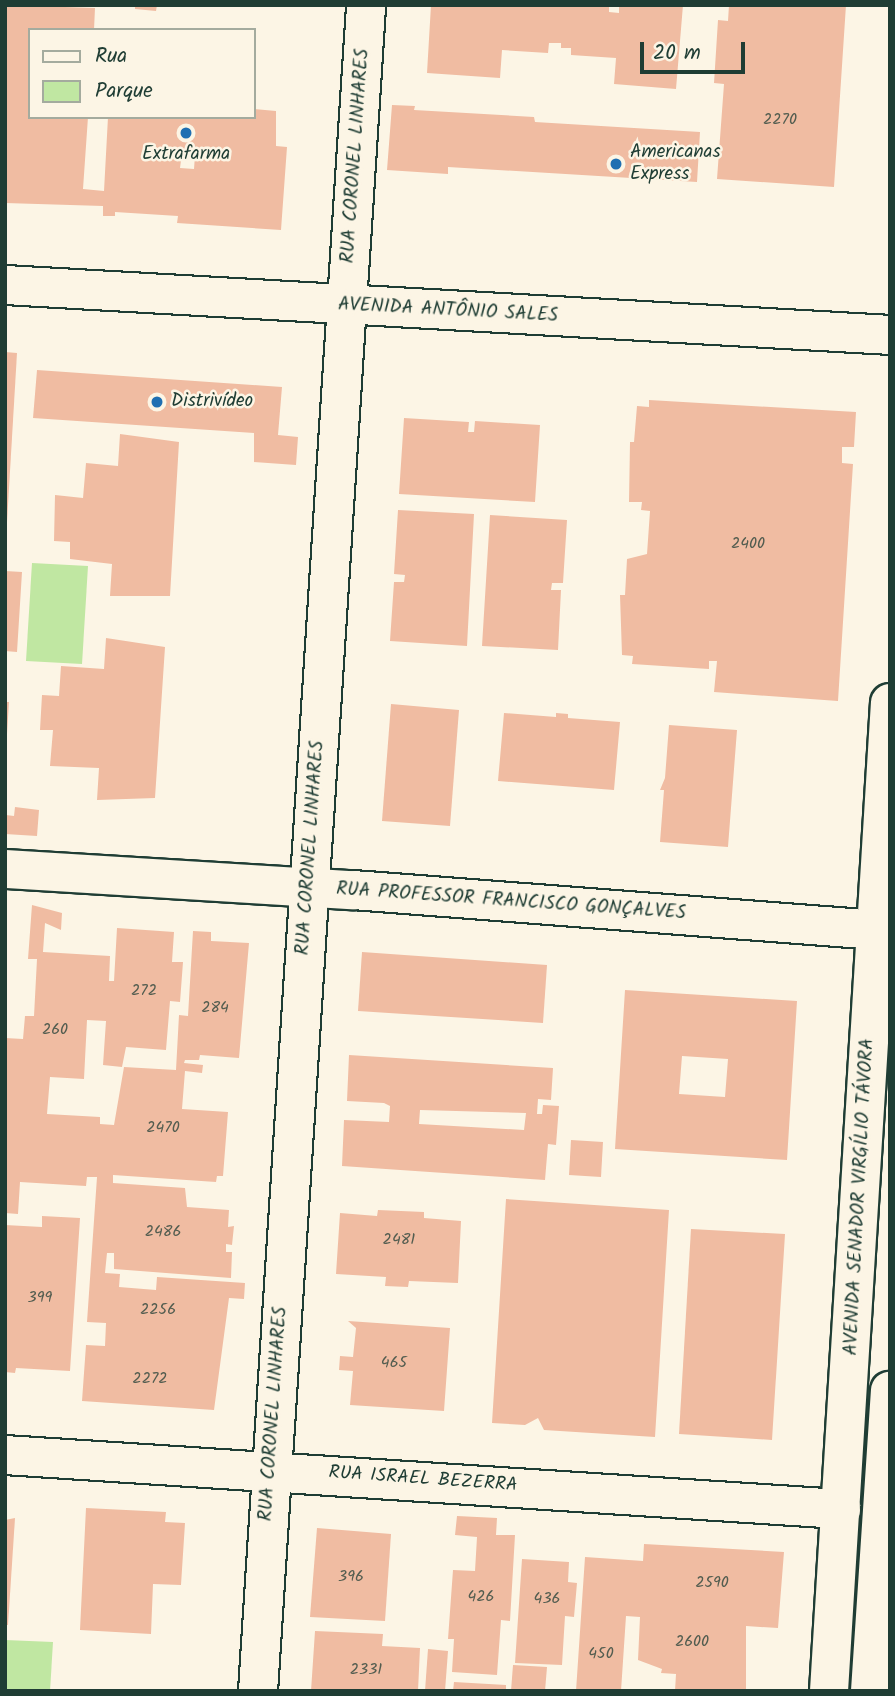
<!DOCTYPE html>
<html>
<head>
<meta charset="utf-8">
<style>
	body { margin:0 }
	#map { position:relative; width:895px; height:1696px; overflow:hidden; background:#fcf5e5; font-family:Kalam,sans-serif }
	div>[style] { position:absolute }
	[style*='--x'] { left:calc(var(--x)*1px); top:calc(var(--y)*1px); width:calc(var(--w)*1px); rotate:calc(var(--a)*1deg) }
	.green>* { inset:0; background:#c0e7a2 }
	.building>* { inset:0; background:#f0bca2 }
	.roads { filter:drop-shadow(2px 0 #1f3d34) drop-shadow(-2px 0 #1f3d34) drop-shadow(0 2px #1f3d34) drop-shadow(0 -2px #1f3d34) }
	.minor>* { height:38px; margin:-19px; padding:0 19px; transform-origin:19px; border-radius:19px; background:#fcf5e5 }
	.primary>* { height:38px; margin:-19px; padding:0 19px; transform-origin:19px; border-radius:19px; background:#fcf5e5 }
	.dots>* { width:19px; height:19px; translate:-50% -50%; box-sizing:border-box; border:4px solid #fcf5e5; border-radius:50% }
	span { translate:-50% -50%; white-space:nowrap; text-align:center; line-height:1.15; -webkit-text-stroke:5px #fcf5e5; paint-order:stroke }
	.number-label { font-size:16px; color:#535d50 }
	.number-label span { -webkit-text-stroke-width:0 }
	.poi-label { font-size:19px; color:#1f3d34 }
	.left { translate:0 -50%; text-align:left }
	.street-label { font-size:19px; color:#1f3d34 }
	.frame { position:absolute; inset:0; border:7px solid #1f3d34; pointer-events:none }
	.legend { position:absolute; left:28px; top:28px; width:228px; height:91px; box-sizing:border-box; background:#fcf5e5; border:2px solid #a4ab9e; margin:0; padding:9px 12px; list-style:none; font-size:21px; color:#1f3d34 }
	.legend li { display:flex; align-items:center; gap:14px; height:35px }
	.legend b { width:35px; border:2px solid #a4ab9e }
	.scale { position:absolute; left:640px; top:42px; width:105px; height:32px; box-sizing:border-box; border:4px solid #1f3d34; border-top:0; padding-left:9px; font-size:21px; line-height:24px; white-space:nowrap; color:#1f3d34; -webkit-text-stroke:5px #fcf5e5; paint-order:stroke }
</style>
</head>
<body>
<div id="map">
	<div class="green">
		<div style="clip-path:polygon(32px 563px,88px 566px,82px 664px,26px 661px)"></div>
		<div style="clip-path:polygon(5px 1640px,53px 1642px,50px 1691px,5px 1691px)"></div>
	</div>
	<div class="building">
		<div style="clip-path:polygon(evenodd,5px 5px,95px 8px,94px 30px,30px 30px,30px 117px,88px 117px,83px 189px,104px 191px,108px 117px,254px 117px,254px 109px,276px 111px,276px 146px,287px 147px,281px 230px,177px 223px,178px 216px,115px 212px,115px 216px,103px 216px,103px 206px,5px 203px,5px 5px,182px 153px,195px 155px,194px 169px,180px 168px,182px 153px)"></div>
		<div style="clip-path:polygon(135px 5px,157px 5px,156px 11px,135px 9px)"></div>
		<div style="clip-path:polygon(431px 5px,609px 5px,609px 12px,619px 13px,619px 5px,683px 5px,676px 89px,614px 84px,616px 58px,571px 55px,571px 48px,561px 48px,561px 43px,549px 43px,548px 53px,502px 50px,500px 78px,427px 73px)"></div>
		<div style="clip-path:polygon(729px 5px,846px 5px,834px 187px,717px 179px,724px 84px,714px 83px,718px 20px,728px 21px)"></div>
		<div style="clip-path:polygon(392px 105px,415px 106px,414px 110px,534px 117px,535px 122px,700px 132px,697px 182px,448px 167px,448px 174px,387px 170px)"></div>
		<div style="clip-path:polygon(5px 352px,17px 353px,7px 522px,5px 522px)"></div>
		<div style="clip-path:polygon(37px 370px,282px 387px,278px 435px,298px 437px,296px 465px,254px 462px,254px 433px,33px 418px)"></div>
		<div style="clip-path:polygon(649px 400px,856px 412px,854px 447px,842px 447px,842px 463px,853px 464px,838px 701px,714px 692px,717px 661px,709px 661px,709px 669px,632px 664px,633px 656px,622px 655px,620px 595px,625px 595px,627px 559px,647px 554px,650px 511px,641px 510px,642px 502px,629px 502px,630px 442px,634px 442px,637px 406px,649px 407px)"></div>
		<div style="clip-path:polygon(404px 418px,469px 422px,468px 432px,474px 432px,475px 421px,540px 425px,535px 502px,399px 494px)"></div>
		<div style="clip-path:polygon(120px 434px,179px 442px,170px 596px,110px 596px,112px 564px,70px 559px,70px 542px,54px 541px,55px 495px,83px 498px,86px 463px,118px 466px)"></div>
		<div style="clip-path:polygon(398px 510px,474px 514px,467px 646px,390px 641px,394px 582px,404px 582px,405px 575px,394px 574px)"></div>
		<div style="clip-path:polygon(490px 515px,567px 520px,563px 583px,552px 583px,551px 590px,561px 590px,558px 650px,482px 646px)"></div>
		<div style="clip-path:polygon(5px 571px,22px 572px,17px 652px,5px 651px)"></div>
		<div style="clip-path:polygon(106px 638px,165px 647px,155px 798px,97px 800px,99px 768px,50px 766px,53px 730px,40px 730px,42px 695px,59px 696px,61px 666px,104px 669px)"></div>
		<div style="clip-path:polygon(5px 702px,9px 702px,7px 734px,5px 734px)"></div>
		<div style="clip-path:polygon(391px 704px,459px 710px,450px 826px,382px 821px)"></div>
		<div style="clip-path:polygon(504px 713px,556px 717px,556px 713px,568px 714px,568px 718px,620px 722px,614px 790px,498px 781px)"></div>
		<div style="clip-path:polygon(669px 725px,737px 730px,728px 847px,660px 842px,664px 790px,660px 790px,665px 778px)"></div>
		<div style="clip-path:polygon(15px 807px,39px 810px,37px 836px,5px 834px,6px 815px,14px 816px)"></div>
		<div style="clip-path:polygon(32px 905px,62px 913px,61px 930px,45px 923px,43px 952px,110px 956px,109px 981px,114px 981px,117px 928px,174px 932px,172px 962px,183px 962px,180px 1002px,170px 1001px,166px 1050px,126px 1047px,122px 1067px,103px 1065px,106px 1021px,87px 1020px,84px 1079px,50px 1077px,47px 1114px,100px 1117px,100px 1124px,114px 1125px,124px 1067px,176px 1070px,179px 1015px,188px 1016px,193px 931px,211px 932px,211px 941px,249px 943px,239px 1058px,200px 1055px,199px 1060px,185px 1060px,184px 1063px,203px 1065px,202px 1073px,185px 1071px,182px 1109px,228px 1112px,223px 1176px,217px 1176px,216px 1182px,113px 1175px,113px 1183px,185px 1188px,187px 1207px,229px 1210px,228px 1227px,234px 1226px,232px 1245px,226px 1244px,226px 1252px,232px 1252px,231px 1278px,114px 1269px,114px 1253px,107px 1253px,105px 1273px,120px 1274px,119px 1287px,156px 1290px,157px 1277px,245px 1283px,244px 1299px,229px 1298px,214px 1410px,82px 1401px,86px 1345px,105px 1346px,106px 1323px,87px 1322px,97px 1177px,87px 1177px,86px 1186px,20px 1182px,18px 1214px,5px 1213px,5px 1038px,23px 1039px,25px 1016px,34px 1016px,37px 959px,28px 959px)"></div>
		<div style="clip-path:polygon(362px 952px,547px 965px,543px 1023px,358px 1011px)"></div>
		<div style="clip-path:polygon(evenodd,625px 990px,797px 1001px,787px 1160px,615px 1149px,625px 990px,682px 1056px,728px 1059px,725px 1097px,679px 1094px,682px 1056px)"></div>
		<div style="clip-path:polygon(evenodd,349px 1055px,553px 1068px,551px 1100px,538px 1099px,537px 1114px,542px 1114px,543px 1105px,559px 1106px,556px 1145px,548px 1144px,545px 1180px,342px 1166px,344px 1120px,389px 1122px,390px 1106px,384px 1103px,347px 1101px,349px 1055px,420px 1110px,526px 1113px,524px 1130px,419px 1124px,420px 1110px)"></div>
		<div style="clip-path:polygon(571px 1140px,603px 1142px,601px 1177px,569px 1175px)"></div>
		<div style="clip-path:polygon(506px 1199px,669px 1210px,655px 1437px,544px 1430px,538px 1418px,525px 1425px,492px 1423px)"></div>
		<div style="clip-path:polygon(378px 1210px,424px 1212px,424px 1218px,461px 1221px,458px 1283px,409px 1281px,408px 1287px,385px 1286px,386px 1277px,336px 1274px,340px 1213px,377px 1216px)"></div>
		<div style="clip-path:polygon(42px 1216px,80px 1218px,70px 1371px,16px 1368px,15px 1373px,5px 1372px,5px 1225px,42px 1227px)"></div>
		<div style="clip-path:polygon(691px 1229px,785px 1234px,772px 1440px,679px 1434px)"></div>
		<div style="clip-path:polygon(348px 1321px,450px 1328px,444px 1411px,350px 1405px,353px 1371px,339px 1370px,340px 1356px,353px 1357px,356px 1328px)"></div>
		<div style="clip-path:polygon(86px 1508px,166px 1512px,165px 1522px,185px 1523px,181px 1585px,153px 1584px,151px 1634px,80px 1630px)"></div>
		<div style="clip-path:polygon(457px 1516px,497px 1518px,496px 1535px,515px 1535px,510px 1621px,501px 1620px,497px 1675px,452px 1672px,454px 1639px,448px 1639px,453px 1570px,475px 1571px,477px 1537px,455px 1535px)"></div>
		<div style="clip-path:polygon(15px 1518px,8px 1625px,5px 1625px,5px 1520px)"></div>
		<div style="clip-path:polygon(317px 1528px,391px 1534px,385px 1621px,310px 1617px)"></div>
		<div style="clip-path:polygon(644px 1544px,784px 1552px,778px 1628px,746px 1626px,746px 1691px,675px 1691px,676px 1674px,661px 1673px,662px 1669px,638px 1660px,640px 1617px,626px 1616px,621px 1691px,576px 1691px,585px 1557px,643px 1561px)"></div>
		<div style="clip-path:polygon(522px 1559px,569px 1562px,568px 1582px,577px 1583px,574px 1617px,565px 1616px,562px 1665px,515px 1663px)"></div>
		<div style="clip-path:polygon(315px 1631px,383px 1634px,382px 1646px,420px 1648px,418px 1691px,311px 1691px)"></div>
		<div style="clip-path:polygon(428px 1649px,448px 1651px,445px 1691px,425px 1691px)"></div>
		<div style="clip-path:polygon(513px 1665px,547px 1667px,545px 1691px,511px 1691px)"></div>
		<div style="clip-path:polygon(454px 1682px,506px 1685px,506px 1691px,453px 1691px)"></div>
	</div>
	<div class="roads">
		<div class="minor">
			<div style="--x:5;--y:869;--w:349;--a:3.5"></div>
			<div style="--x:353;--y:890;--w:539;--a:4.37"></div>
			<div style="--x:5;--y:1455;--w:838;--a:3.7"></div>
			<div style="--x:258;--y:1691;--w:1689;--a:-86.33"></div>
		</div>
		<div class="primary">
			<div style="--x:5;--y:285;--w:886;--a:3.23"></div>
			<div style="--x:829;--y:1691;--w:990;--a:-86.47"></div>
			<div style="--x:870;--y:1691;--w:301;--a:-86.2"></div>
		</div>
	</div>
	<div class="dots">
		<div style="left:186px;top:133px;background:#1f6fb2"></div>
		<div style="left:616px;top:164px;background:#1f6fb2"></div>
		<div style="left:157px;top:402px;background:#1f6fb2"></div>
	</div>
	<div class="number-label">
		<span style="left:780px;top:120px">2270</span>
		<span style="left:748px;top:544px">2400</span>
		<span style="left:144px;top:991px">272</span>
		<span style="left:215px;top:1008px">284</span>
		<span style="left:55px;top:1030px">260</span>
		<span style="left:163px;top:1128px">2470</span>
		<span style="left:163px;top:1232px">2486</span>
		<span style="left:399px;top:1240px">2481</span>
		<span style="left:40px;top:1298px">399</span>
		<span style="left:158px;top:1310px">2256</span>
		<span style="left:394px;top:1363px">465</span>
		<span style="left:150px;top:1379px">2272</span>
		<span style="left:351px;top:1577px">396</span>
		<span style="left:712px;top:1583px">2590</span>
		<span style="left:481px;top:1597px">426</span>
		<span style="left:547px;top:1599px">436</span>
		<span style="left:692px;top:1642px">2600</span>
		<span style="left:601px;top:1654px">450</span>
		<span style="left:366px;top:1670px">2331</span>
	</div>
	<div class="poi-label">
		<span class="left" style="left:630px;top:164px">Americanas<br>Express</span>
		<span style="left:186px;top:155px">Extrafarma</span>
		<span class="left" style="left:171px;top:402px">Distrivídeo</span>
	</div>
	<div class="street-label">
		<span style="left:356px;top:156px;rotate:-86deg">RUA CORONEL LINHARES</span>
		<span style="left:448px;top:311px;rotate:3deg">AVENIDA ANTÔNIO SALES</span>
		<span style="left:311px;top:848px;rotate:-86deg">RUA CORONEL LINHARES</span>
		<span style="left:511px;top:902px;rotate:4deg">RUA PROFESSOR FRANCISCO GONÇALVES</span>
		<span style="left:860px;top:1197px;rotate:-87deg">AVENIDA SENADOR VIRGÍLIO TÁVORA</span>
		<span style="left:274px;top:1414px;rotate:-86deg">RUA CORONEL LINHARES</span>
		<span style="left:423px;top:1480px;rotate:4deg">RUA ISRAEL BEZERRA</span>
	</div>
	<div class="frame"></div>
	<ul class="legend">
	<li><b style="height:9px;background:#fcf5e5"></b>Rua</li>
	<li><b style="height:19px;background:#c0e7a2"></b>Parque</li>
	</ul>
	<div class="scale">20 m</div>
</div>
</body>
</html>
